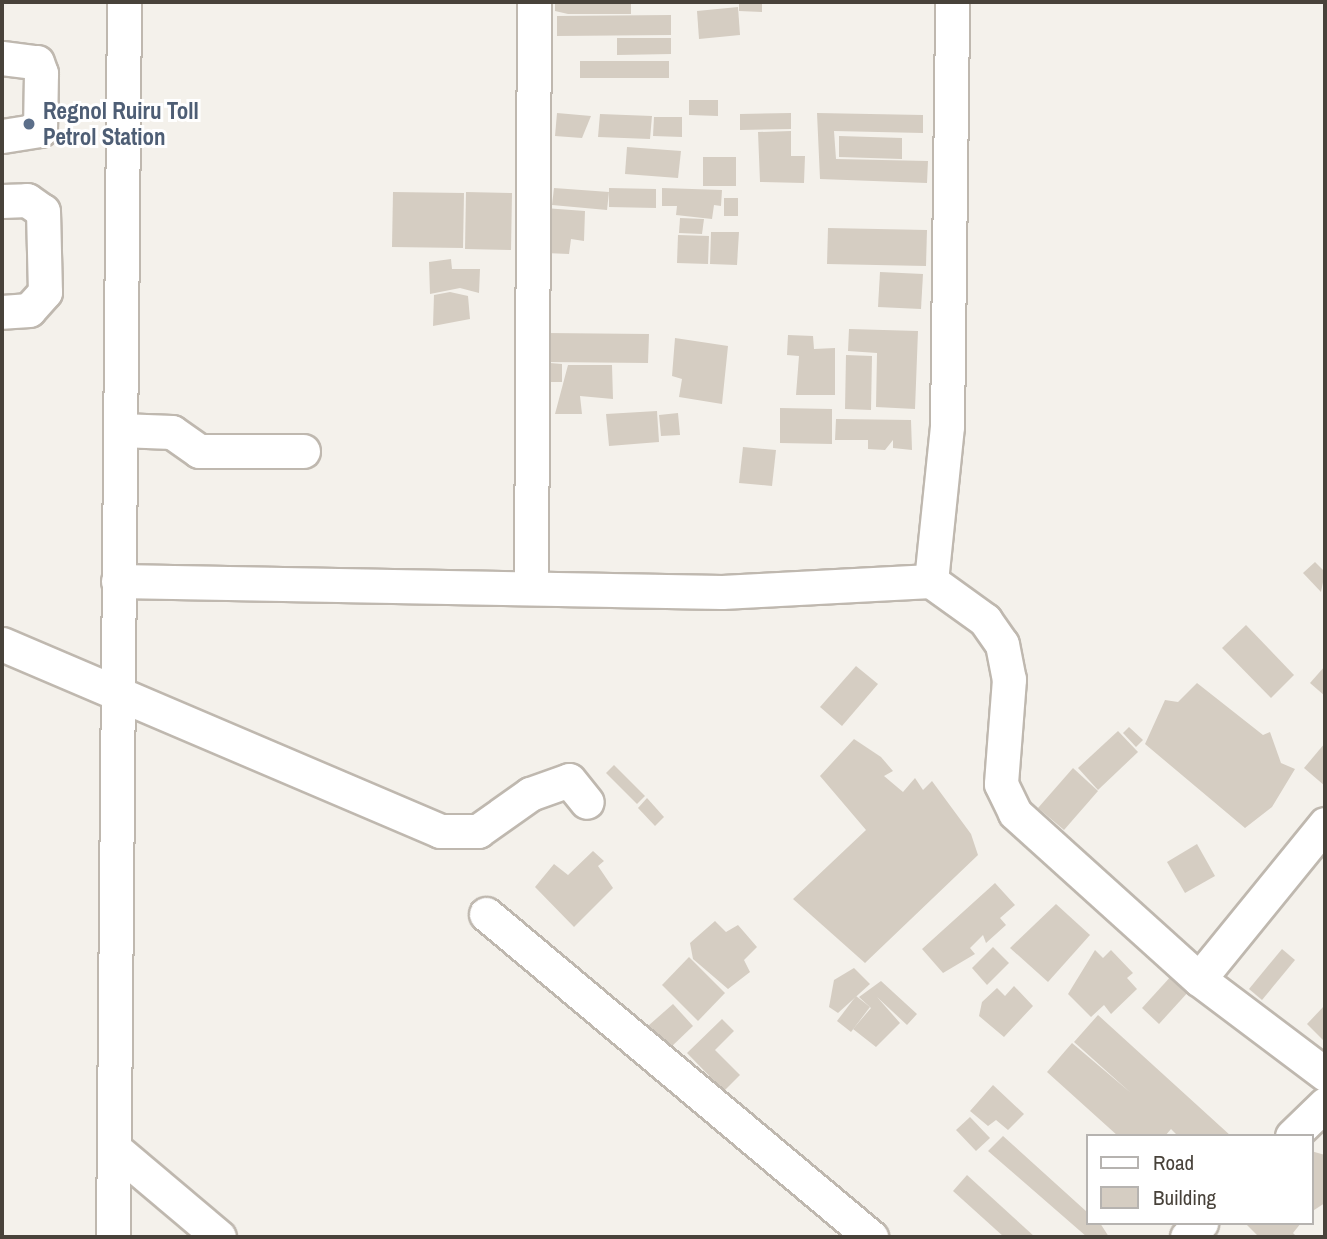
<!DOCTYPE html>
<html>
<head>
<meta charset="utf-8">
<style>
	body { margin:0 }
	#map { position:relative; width:1327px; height:1239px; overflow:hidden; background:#f4f1eb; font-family:"Archivo Narrow",sans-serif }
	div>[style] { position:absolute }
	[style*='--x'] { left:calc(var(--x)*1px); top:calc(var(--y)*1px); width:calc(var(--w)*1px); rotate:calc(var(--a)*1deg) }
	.building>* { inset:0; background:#d5cdc2 }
	.roads { filter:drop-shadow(2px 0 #bfb8af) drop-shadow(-2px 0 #bfb8af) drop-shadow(0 2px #bfb8af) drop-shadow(0 -2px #bfb8af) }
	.minor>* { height:33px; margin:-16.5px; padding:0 16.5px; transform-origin:16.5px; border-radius:16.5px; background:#fff }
	.dots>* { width:19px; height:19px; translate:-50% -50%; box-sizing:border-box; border:4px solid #fff; border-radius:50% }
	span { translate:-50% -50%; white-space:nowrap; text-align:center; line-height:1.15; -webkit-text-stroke:6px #fff; paint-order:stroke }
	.service-label { font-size:23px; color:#4e5e75; font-weight:700 }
	.left { translate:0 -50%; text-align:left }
	.frame { position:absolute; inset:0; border:4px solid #48423a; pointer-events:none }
	.legend { position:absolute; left:1086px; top:1134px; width:228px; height:91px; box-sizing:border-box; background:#fff; border:2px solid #b6b3b0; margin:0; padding:9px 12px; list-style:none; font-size:21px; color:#48423a }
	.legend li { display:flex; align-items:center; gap:14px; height:35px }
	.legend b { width:35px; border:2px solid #b6b3b0 }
</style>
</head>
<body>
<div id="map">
	<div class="building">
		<div style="clip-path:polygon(555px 2px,631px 2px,631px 14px,568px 14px,555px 11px)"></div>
		<div style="clip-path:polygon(739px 2px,762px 2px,762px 12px,739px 11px)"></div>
		<div style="clip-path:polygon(738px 7px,740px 35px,699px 39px,697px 11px)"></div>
		<div style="clip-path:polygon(671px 15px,671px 35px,557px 36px,557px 16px)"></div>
		<div style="clip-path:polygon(617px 38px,671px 38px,671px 54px,617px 55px)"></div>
		<div style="clip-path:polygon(580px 61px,669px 61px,669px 78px,580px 78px)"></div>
		<div style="clip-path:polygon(689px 100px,718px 100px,718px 116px,689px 115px)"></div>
		<div style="clip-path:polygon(557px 113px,591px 116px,582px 138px,555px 136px)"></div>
		<div style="clip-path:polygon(791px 113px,791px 129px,740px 130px,740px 114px)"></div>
		<div style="clip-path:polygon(817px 113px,923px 115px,923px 133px,834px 131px,836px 159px,928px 161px,927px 183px,820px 179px)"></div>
		<div style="clip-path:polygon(600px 114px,652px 116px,650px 139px,598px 137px)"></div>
		<div style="clip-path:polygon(654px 117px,682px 117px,682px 137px,653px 136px)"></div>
		<div style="clip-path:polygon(791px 131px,791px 156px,805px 156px,804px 183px,760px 182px,758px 132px)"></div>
		<div style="clip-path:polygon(839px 136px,902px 138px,902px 159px,839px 157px)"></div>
		<div style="clip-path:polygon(627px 147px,681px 151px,678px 178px,625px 174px)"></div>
		<div style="clip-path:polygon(703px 157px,736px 157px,736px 186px,703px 186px)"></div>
		<div style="clip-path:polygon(554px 188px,609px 192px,607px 210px,552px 205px)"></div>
		<div style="clip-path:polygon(609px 188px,656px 189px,656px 208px,609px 207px)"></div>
		<div style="clip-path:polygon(662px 188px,722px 190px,721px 206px,714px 205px,712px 219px,676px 215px,677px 206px,662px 206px)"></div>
		<div style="clip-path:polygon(393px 192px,464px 193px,463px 248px,392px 247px)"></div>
		<div style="clip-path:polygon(466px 192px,512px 193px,511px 250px,465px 249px)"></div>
		<div style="clip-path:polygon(724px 198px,738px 198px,738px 216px,724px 216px)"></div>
		<div style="clip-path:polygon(544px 208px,585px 211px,584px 241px,571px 239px,569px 254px,545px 253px)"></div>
		<div style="clip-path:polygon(680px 218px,704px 219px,702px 234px,679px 233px)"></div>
		<div style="clip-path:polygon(828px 228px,927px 230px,926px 266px,827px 264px)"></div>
		<div style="clip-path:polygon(711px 232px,739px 232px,737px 265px,710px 264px)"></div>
		<div style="clip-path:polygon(678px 235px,709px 236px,708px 264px,677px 263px)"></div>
		<div style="clip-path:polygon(451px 259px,452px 269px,480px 269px,479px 293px,460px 288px,430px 294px,429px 262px)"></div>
		<div style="clip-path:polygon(880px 272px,923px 274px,921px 309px,878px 307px)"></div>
		<div style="clip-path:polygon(450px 292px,468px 296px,470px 319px,433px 326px,434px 295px)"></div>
		<div style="clip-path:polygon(849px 329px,918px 331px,915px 409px,876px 407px,877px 353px,848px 351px)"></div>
		<div style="clip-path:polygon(547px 333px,649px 334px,648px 363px,546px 362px)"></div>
		<div style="clip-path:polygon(788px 335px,813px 336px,814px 349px,835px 348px,835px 395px,796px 395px,799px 356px,787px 355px)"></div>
		<div style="clip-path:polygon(675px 338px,728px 346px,722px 404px,679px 397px,682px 379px,672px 376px)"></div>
		<div style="clip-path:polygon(846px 355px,872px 356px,871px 410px,845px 409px)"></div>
		<div style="clip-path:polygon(550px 363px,562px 364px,562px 382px,549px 382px)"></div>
		<div style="clip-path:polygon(568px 365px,612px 365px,613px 399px,580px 396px,582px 414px,555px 414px)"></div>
		<div style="clip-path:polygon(780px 408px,832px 409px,832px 444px,780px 443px)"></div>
		<div style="clip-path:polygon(657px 411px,659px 442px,609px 446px,606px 414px)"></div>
		<div style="clip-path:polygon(678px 413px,680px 435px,661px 436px,659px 415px)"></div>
		<div style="clip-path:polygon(836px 419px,911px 420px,912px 450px,893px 448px,893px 440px,885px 450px,868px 449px,868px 440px,835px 440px)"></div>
		<div style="clip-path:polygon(743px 447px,776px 450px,772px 486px,739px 483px)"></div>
		<div style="clip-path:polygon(1315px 562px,1325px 572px,1321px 592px,1303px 573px)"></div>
		<div style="clip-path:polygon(1246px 625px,1294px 675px,1271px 698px,1222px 648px)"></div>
		<div style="clip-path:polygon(856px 666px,878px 684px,842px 726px,820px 707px)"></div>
		<div style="clip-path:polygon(1325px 666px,1325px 696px,1310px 683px)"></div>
		<div style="clip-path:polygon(1197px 683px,1263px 735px,1270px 732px,1281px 763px,1295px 769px,1272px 807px,1245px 828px,1145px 744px,1165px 700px,1178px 702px)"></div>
		<div style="clip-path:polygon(1129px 727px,1143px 740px,1136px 747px,1123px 733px)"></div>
		<div style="clip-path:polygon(1118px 731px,1138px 752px,1098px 790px,1078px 768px)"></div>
		<div style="clip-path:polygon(854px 739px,881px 757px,893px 771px,884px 776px,903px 792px,915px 778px,923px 790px,932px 781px,971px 834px,978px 855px,865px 963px,793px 899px,866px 830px,820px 776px)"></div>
		<div style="clip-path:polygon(1325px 743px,1325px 786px,1304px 768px)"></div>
		<div style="clip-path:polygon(614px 765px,645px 796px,637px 804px,606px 773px)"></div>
		<div style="clip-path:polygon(1073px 768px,1098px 791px,1064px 830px,1038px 808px)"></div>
		<div style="clip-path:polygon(647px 798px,664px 817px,655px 826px,638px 808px)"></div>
		<div style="clip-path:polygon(1197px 844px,1215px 876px,1185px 893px,1167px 862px)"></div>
		<div style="clip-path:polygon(593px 851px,604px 861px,598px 866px,613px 888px,574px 927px,535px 887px,554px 864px,568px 875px)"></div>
		<div style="clip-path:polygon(995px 883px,1015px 905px,1000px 918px,1006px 925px,986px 943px,983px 935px,970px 948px,975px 954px,943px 973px,922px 949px)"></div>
		<div style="clip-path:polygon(1056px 904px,1090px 935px,1048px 982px,1010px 948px)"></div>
		<div style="clip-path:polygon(715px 921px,726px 932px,738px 925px,757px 947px,744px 960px,750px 972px,728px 989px,693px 959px,690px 943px)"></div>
		<div style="clip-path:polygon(993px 947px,1009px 963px,987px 985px,972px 968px)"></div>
		<div style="clip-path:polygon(1282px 949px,1295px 960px,1262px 1000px,1249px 989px)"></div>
		<div style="clip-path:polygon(1095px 950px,1103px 958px,1111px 950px,1133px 973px,1127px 978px,1137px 989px,1111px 1014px,1104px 1005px,1091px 1017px,1068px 994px)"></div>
		<div style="clip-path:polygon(689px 957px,725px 993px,698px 1021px,662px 985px)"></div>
		<div style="clip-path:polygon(854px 968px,870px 984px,838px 1013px,829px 1007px,834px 980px)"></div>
		<div style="clip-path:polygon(1173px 974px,1190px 990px,1159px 1024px,1142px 1008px)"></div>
		<div style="clip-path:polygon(881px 981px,917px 1014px,907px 1025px,877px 997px,900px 1023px,876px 1047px,853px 1029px,871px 1008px,859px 997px)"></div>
		<div style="clip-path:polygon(1014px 986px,1033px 1006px,1004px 1037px,979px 1016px,982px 1002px,997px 988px,1005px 996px)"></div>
		<div style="clip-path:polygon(856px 996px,870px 1007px,851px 1032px,837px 1021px)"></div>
		<div style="clip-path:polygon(673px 1004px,693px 1026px,669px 1049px,648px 1026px)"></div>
		<div style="clip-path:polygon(1325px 1005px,1325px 1042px,1307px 1024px)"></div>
		<div style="clip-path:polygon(1098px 1015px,1231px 1136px,1178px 1136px,1171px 1129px,1165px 1136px,1118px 1136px,1047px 1072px,1072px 1043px,1131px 1093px,1074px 1042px)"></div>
		<div style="clip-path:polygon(722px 1019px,734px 1031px,715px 1050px,740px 1075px,724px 1091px,687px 1053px)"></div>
		<div style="clip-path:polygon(993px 1085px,1024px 1114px,1008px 1130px,996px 1120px,988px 1126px,970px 1111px)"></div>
		<div style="clip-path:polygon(970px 1117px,990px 1138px,976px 1151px,956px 1130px)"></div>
		<div style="clip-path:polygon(1003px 1136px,1087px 1212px,1087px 1223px,1100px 1223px,1109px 1237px,1087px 1237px,988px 1151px)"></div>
		<div style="clip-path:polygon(1311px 1151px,1325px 1155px,1325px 1203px,1311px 1212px)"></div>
		<div style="clip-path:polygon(967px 1175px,1035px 1237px,1004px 1237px,953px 1191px)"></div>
		<div style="clip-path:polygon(1245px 1223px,1301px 1223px,1293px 1233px,1297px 1237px,1259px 1237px)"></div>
	</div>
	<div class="roads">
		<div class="minor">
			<div style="--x:2;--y:58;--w:35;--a:7"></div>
			<div style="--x:37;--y:62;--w:12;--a:70"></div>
			<div style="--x:41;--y:73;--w:57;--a:91"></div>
			<div style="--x:40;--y:130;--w:38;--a:171"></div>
			<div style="--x:2;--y:201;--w:25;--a:-2"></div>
			<div style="--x:27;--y:200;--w:19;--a:35"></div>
			<div style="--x:43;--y:211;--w:81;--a:88.6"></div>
			<div style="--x:45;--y:292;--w:24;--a:132"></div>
			<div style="--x:29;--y:310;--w:27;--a:176"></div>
			<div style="--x:120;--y:430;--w:52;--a:2.2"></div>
			<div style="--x:172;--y:432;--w:33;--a:35"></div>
			<div style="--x:199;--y:451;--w:104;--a:0"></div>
			<div style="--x:118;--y:581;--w:604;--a:1.04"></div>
			<div style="--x:722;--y:592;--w:209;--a:-3"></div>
			<div style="--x:931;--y:581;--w:67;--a:35.8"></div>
			<div style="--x:985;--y:620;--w:29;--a:55"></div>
			<div style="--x:1002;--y:644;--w:36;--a:79"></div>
			<div style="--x:1009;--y:679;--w:105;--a:94.4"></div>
			<div style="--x:1001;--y:784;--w:32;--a:64"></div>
			<div style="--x:1015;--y:813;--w:248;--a:42.1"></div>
			<div style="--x:1199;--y:979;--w:158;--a:37"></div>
			<div style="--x:931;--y:581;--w:156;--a:-84.1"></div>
			<div style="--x:947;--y:426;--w:424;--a:-89.3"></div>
			<div style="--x:531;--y:588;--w:586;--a:-89.71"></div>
			<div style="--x:2;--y:644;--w:476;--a:23.1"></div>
			<div style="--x:440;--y:831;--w:38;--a:0"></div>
			<div style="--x:478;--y:831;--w:64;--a:-35.4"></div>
			<div style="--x:530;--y:794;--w:41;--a:-19.7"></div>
			<div style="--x:569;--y:780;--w:28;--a:51"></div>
			<div style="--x:486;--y:914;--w:503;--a:40"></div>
			<div style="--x:1199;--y:979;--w:200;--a:-50.9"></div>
			<div style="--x:1292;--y:1136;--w:46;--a:-44.1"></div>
			<div style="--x:115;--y:1149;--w:136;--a:40.2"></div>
			<div style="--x:113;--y:1237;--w:1235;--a:-89.49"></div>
			<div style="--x:1187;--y:1237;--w:20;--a:-45"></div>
		</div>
	</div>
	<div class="dots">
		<div style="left:29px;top:124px;background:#5c6f8a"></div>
	</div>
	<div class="service-label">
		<span class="left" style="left:43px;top:124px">Regnol Ruiru Toll<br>Petrol Station</span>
	</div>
	<div class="frame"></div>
	<ul class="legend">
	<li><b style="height:9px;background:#fff"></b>Road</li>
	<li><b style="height:19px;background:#d5cdc2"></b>Building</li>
	</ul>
</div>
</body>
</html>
